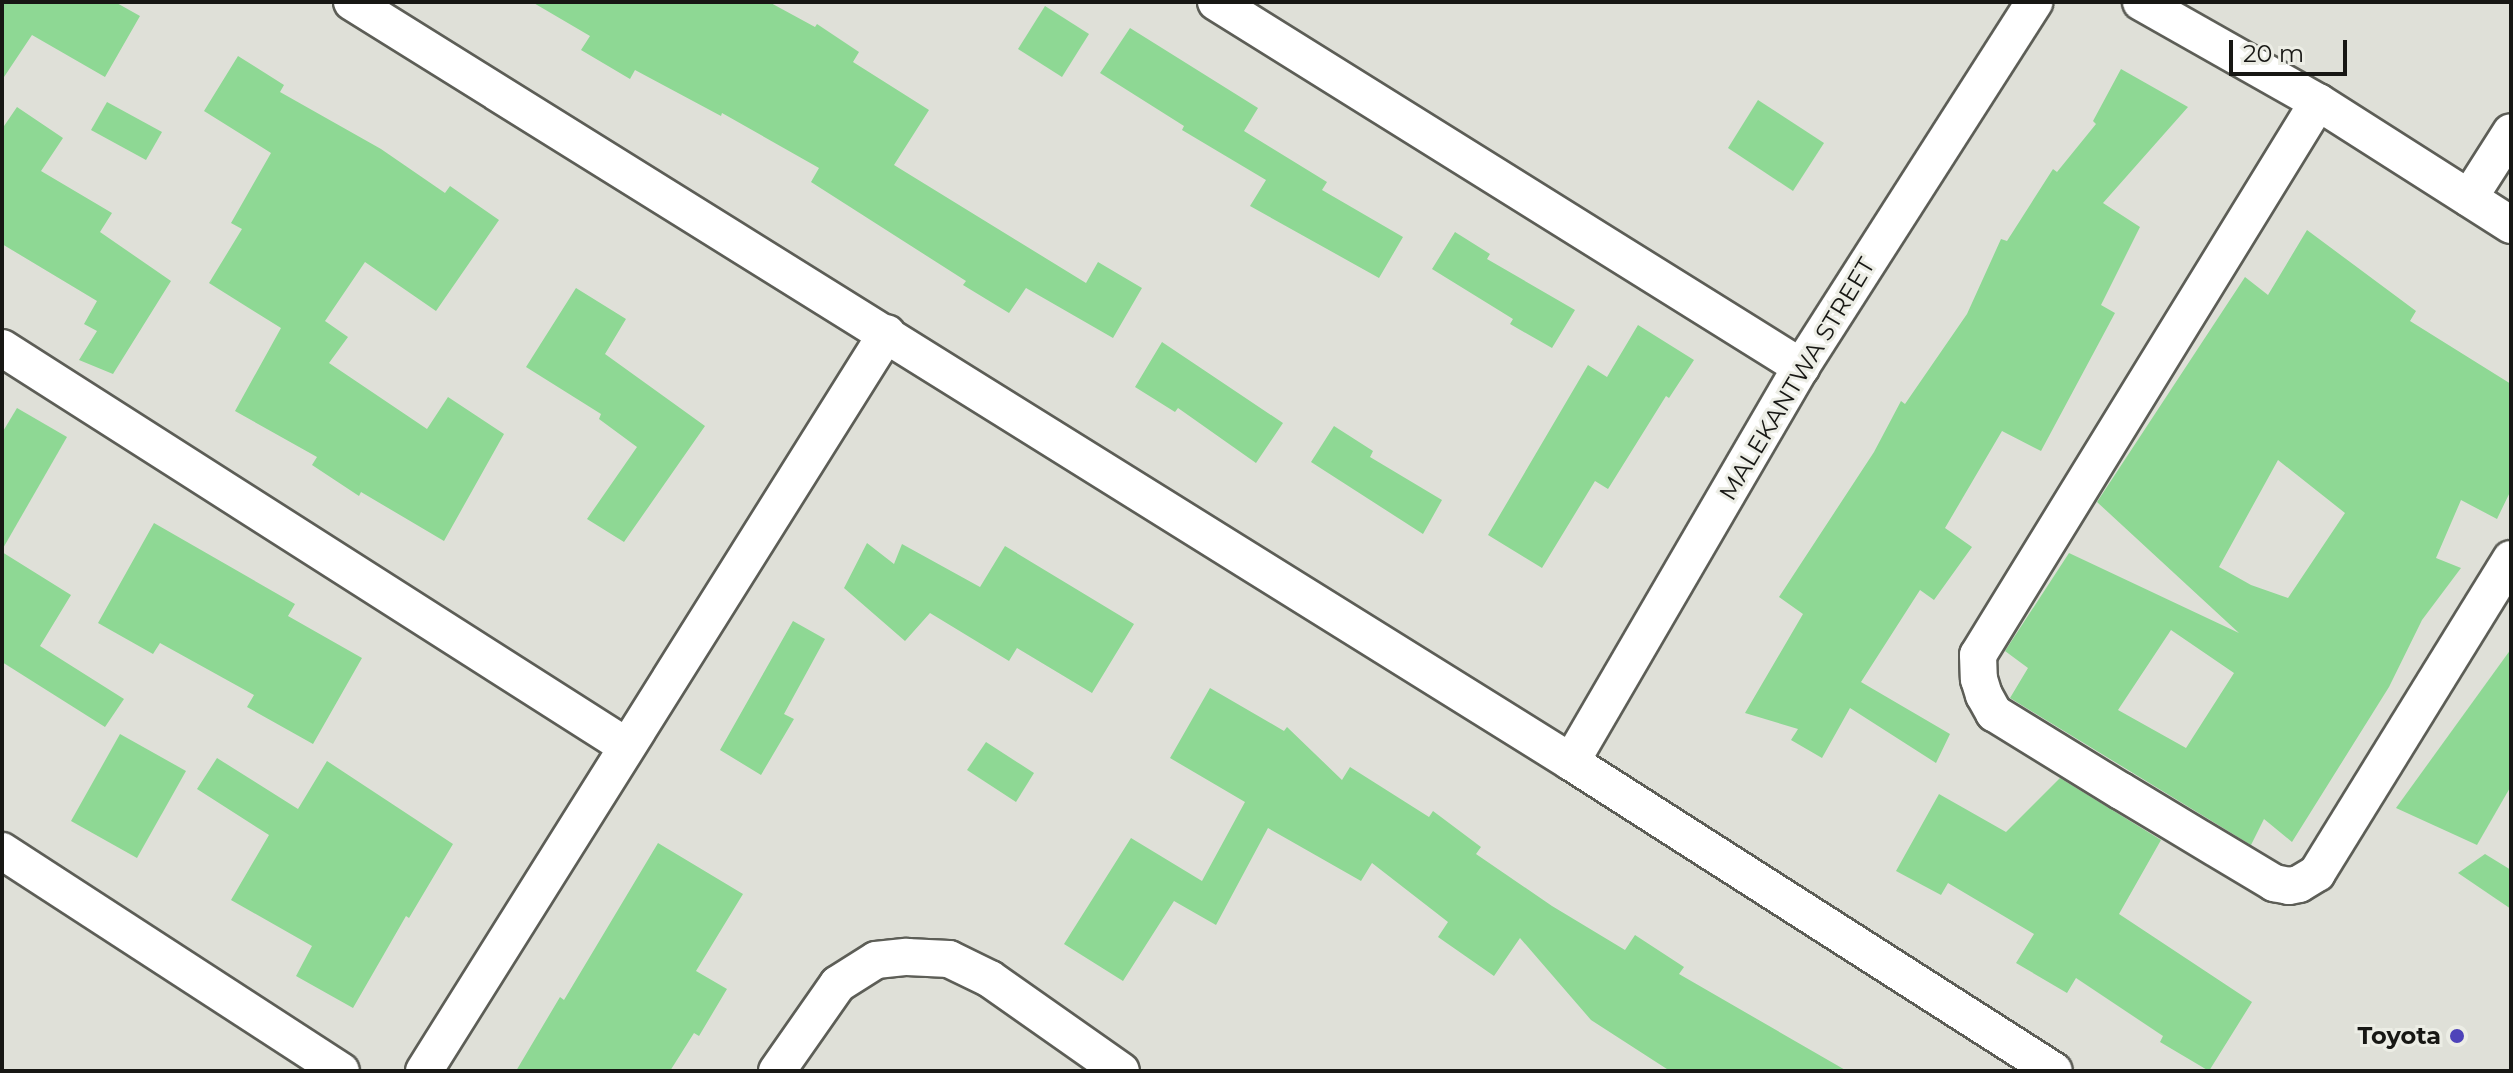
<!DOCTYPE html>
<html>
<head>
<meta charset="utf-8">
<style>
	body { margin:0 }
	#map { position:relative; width:2513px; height:1073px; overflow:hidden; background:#dfe0d8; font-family:Montserrat,sans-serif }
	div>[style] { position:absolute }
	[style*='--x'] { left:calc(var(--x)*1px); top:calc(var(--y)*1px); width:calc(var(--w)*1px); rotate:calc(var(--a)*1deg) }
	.building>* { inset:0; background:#8ed894 }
	.roads { filter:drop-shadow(2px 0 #5d5e57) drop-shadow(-2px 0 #5d5e57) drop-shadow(0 2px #5d5e57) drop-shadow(0 -2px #5d5e57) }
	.street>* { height:36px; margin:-18px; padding:0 18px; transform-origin:18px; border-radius:18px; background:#fff }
	.dots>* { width:22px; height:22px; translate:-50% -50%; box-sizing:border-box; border:4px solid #ecede5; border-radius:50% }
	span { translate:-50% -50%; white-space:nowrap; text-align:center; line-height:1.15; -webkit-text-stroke:6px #ecede5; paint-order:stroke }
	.street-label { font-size:24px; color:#171714 }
	.poi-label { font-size:24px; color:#171714; font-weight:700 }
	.right { translate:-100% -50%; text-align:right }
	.frame { position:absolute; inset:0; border:4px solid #171714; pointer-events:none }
	.scale { position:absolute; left:2229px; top:40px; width:118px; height:36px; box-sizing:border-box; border:4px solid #171714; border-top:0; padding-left:10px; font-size:24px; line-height:28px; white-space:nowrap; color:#171714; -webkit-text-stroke:6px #ecede5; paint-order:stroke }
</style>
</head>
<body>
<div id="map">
	<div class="building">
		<div style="clip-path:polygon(2px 2px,115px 2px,140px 16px,105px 77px,32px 35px,2px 80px)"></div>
		<div style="clip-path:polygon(532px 2px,769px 2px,815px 27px,817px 24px,859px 52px,853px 62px,929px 110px,894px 165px,1086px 283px,1098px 262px,1142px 288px,1113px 338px,1026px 288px,1009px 313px,963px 285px,966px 281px,811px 182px,819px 168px,722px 113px,721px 116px,635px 70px,630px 79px,581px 50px,590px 36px)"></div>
		<div style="clip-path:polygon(1045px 6px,1089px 34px,1062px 77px,1018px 49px)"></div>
		<div style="clip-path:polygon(1130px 28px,1258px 108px,1244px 131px,1327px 182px,1322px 190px,1403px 237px,1379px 278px,1250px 206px,1266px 180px,1182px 130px,1184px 126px,1100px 73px)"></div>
		<div style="clip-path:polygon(238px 56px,284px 85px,280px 92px,381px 149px,445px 193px,450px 186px,499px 220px,436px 311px,365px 262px,325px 321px,348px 337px,329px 363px,427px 429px,448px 397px,504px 434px,444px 541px,361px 492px,359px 496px,312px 465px,317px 457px,235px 411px,281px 328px,209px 283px,242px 229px,231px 223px,271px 153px,204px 111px)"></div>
		<div style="clip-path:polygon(2121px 69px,2188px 107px,2103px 203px,2140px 227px,2101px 305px,2115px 313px,2041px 451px,2002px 431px,1945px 528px,1972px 547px,1934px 600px,1920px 590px,1861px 682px,1950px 734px,1936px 763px,1850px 708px,1822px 758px,1791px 740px,1798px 729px,1745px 713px,1803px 614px,1779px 597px,1874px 452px,1901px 401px,1905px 404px,1967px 314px,2001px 239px,2007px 241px,2053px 169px,2057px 172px,2096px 124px,2093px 121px)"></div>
		<div style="clip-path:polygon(1758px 100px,1824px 143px,1793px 191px,1728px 148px)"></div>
		<div style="clip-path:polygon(107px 102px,162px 132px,146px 160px,91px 130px)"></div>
		<div style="clip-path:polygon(17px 107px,63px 138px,41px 171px,112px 213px,100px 232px,171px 281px,113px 374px,79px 360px,97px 331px,84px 324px,97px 301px,2px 244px,2px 129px)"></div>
		<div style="clip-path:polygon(evenodd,2307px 230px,2416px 311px,2410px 321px,2511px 384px,2511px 490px,2497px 519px,2461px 500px,2436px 558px,2461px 568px,2422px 620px,2389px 687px,2292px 842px,2264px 819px,2251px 845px,2010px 698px,2028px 668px,2005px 651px,2069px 553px,2239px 633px,2097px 502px,2245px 277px,2268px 295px,2307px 230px,2278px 460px,2345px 513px,2288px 598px,2251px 585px,2219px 567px,2278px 460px,2307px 230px,2171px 630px,2234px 673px,2186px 748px,2118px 710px,2171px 630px)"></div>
		<div style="clip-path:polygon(1455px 232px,1490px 254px,1487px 259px,1575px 310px,1552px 348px,1510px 324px,1513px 319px,1432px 269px)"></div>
		<div style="clip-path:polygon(576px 288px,626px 319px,605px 354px,705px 426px,624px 542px,587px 519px,637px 447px,599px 419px,601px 414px,526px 367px)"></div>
		<div style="clip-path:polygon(1638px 325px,1694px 360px,1669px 398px,1666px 396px,1608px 489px,1595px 481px,1542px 568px,1488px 535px,1588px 365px,1607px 377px)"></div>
		<div style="clip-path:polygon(1162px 342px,1283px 423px,1256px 463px,1178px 408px,1175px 412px,1135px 387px)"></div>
		<div style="clip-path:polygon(17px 408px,67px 437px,2px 550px,2px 433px)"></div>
		<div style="clip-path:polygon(1334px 426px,1373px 451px,1370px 457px,1442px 500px,1423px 534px,1311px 462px)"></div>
		<div style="clip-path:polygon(154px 523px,295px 604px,288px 616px,362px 658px,313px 744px,247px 707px,254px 695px,160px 643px,153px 654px,98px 623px)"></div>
		<div style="clip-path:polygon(867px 543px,894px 564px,902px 544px,980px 587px,1005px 546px,1134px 624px,1092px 693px,1017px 648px,1009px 661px,930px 613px,905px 641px,844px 588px)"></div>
		<div style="clip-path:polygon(2px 552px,71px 595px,40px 646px,124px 699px,105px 727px,2px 662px)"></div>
		<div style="clip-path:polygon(793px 621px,825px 639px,784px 714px,794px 719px,761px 775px,720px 750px)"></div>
		<div style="clip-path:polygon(2511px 649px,2511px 786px,2477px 845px,2396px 808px)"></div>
		<div style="clip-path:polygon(1210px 688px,1284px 731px,1287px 727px,1342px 780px,1350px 767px,1429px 817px,1433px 811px,1481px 847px,1476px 854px,1552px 906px,1625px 950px,1635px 935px,1684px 967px,1679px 974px,1847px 1071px,1670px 1071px,1591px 1020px,1520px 938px,1494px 976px,1438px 937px,1448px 922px,1372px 863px,1361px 881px,1268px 828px,1216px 925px,1174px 901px,1123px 981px,1064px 944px,1131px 838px,1202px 881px,1245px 802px,1170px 758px)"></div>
		<div style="clip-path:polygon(120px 734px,186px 771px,137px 858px,71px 821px)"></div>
		<div style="clip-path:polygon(986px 742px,1034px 773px,1016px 802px,967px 770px)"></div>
		<div style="clip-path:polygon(217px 758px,298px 809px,327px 761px,453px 844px,409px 918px,406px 916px,353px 1008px,296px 976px,312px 946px,231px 900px,269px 835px,197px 789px)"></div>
		<div style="clip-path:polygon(2060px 778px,2161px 840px,2119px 914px,2252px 1002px,2209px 1071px,2160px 1042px,2163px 1036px,2076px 978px,2067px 993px,2016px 963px,2034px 934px,1948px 883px,1941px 895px,1896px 871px,1939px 794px,2006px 832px)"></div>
		<div style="clip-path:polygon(658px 843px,743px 894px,696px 971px,727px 989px,699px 1036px,694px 1033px,670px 1071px,516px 1071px,560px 997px,564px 1000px)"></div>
		<div style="clip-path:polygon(2485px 854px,2511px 870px,2511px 909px,2458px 873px)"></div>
	</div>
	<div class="roads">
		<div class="street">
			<div style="--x:352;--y:2;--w:1437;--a:31.94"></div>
			<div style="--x:1571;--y:762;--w:573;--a:32.61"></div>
			<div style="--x:1216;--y:2;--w:690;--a:31.96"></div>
			<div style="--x:2141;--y:2;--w:203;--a:29.5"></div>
			<div style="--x:2318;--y:102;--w:229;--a:32.5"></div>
			<div style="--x:2318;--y:102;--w:649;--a:121.58"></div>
			<div style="--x:1978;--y:655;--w:24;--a:88"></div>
			<div style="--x:1979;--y:679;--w:17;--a:73"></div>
			<div style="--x:1984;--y:695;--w:21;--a:61"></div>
			<div style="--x:1994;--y:713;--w:149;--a:31.6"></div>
			<div style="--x:2121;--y:791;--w:179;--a:31"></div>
			<div style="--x:2274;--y:883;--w:15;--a:11"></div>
			<div style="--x:2289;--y:886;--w:10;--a:-11"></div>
			<div style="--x:2299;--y:884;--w:21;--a:-31"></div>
			<div style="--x:2317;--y:873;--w:369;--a:-58.3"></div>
			<div style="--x:2469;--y:198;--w:78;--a:-57.5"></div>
			<div style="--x:2;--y:348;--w:740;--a:32.53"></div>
			<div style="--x:1571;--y:762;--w:457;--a:-59.8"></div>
			<div style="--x:1801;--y:367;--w:433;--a:-57.4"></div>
			<div style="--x:2;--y:851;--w:404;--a:33"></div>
			<div style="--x:424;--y:1071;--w:871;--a:-57.9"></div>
			<div style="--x:777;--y:1071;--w:106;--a:-55"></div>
			<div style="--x:838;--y:984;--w:45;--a:-32.3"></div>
			<div style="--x:876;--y:960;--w:31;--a:-6"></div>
			<div style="--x:907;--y:957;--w:42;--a:2.7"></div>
			<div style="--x:949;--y:959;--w:46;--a:26"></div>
			<div style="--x:990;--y:979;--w:160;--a:35.1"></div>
		</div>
	</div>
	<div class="dots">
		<div style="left:2457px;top:1036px;background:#4e43b9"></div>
	</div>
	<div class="street-label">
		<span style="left:1797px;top:379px;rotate:-59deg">MALEKANTWA STREET</span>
	</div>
	<div class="poi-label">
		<span class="right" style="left:2441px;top:1036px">Toyota</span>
	</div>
	<div class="frame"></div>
	<div class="scale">20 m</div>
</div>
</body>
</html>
